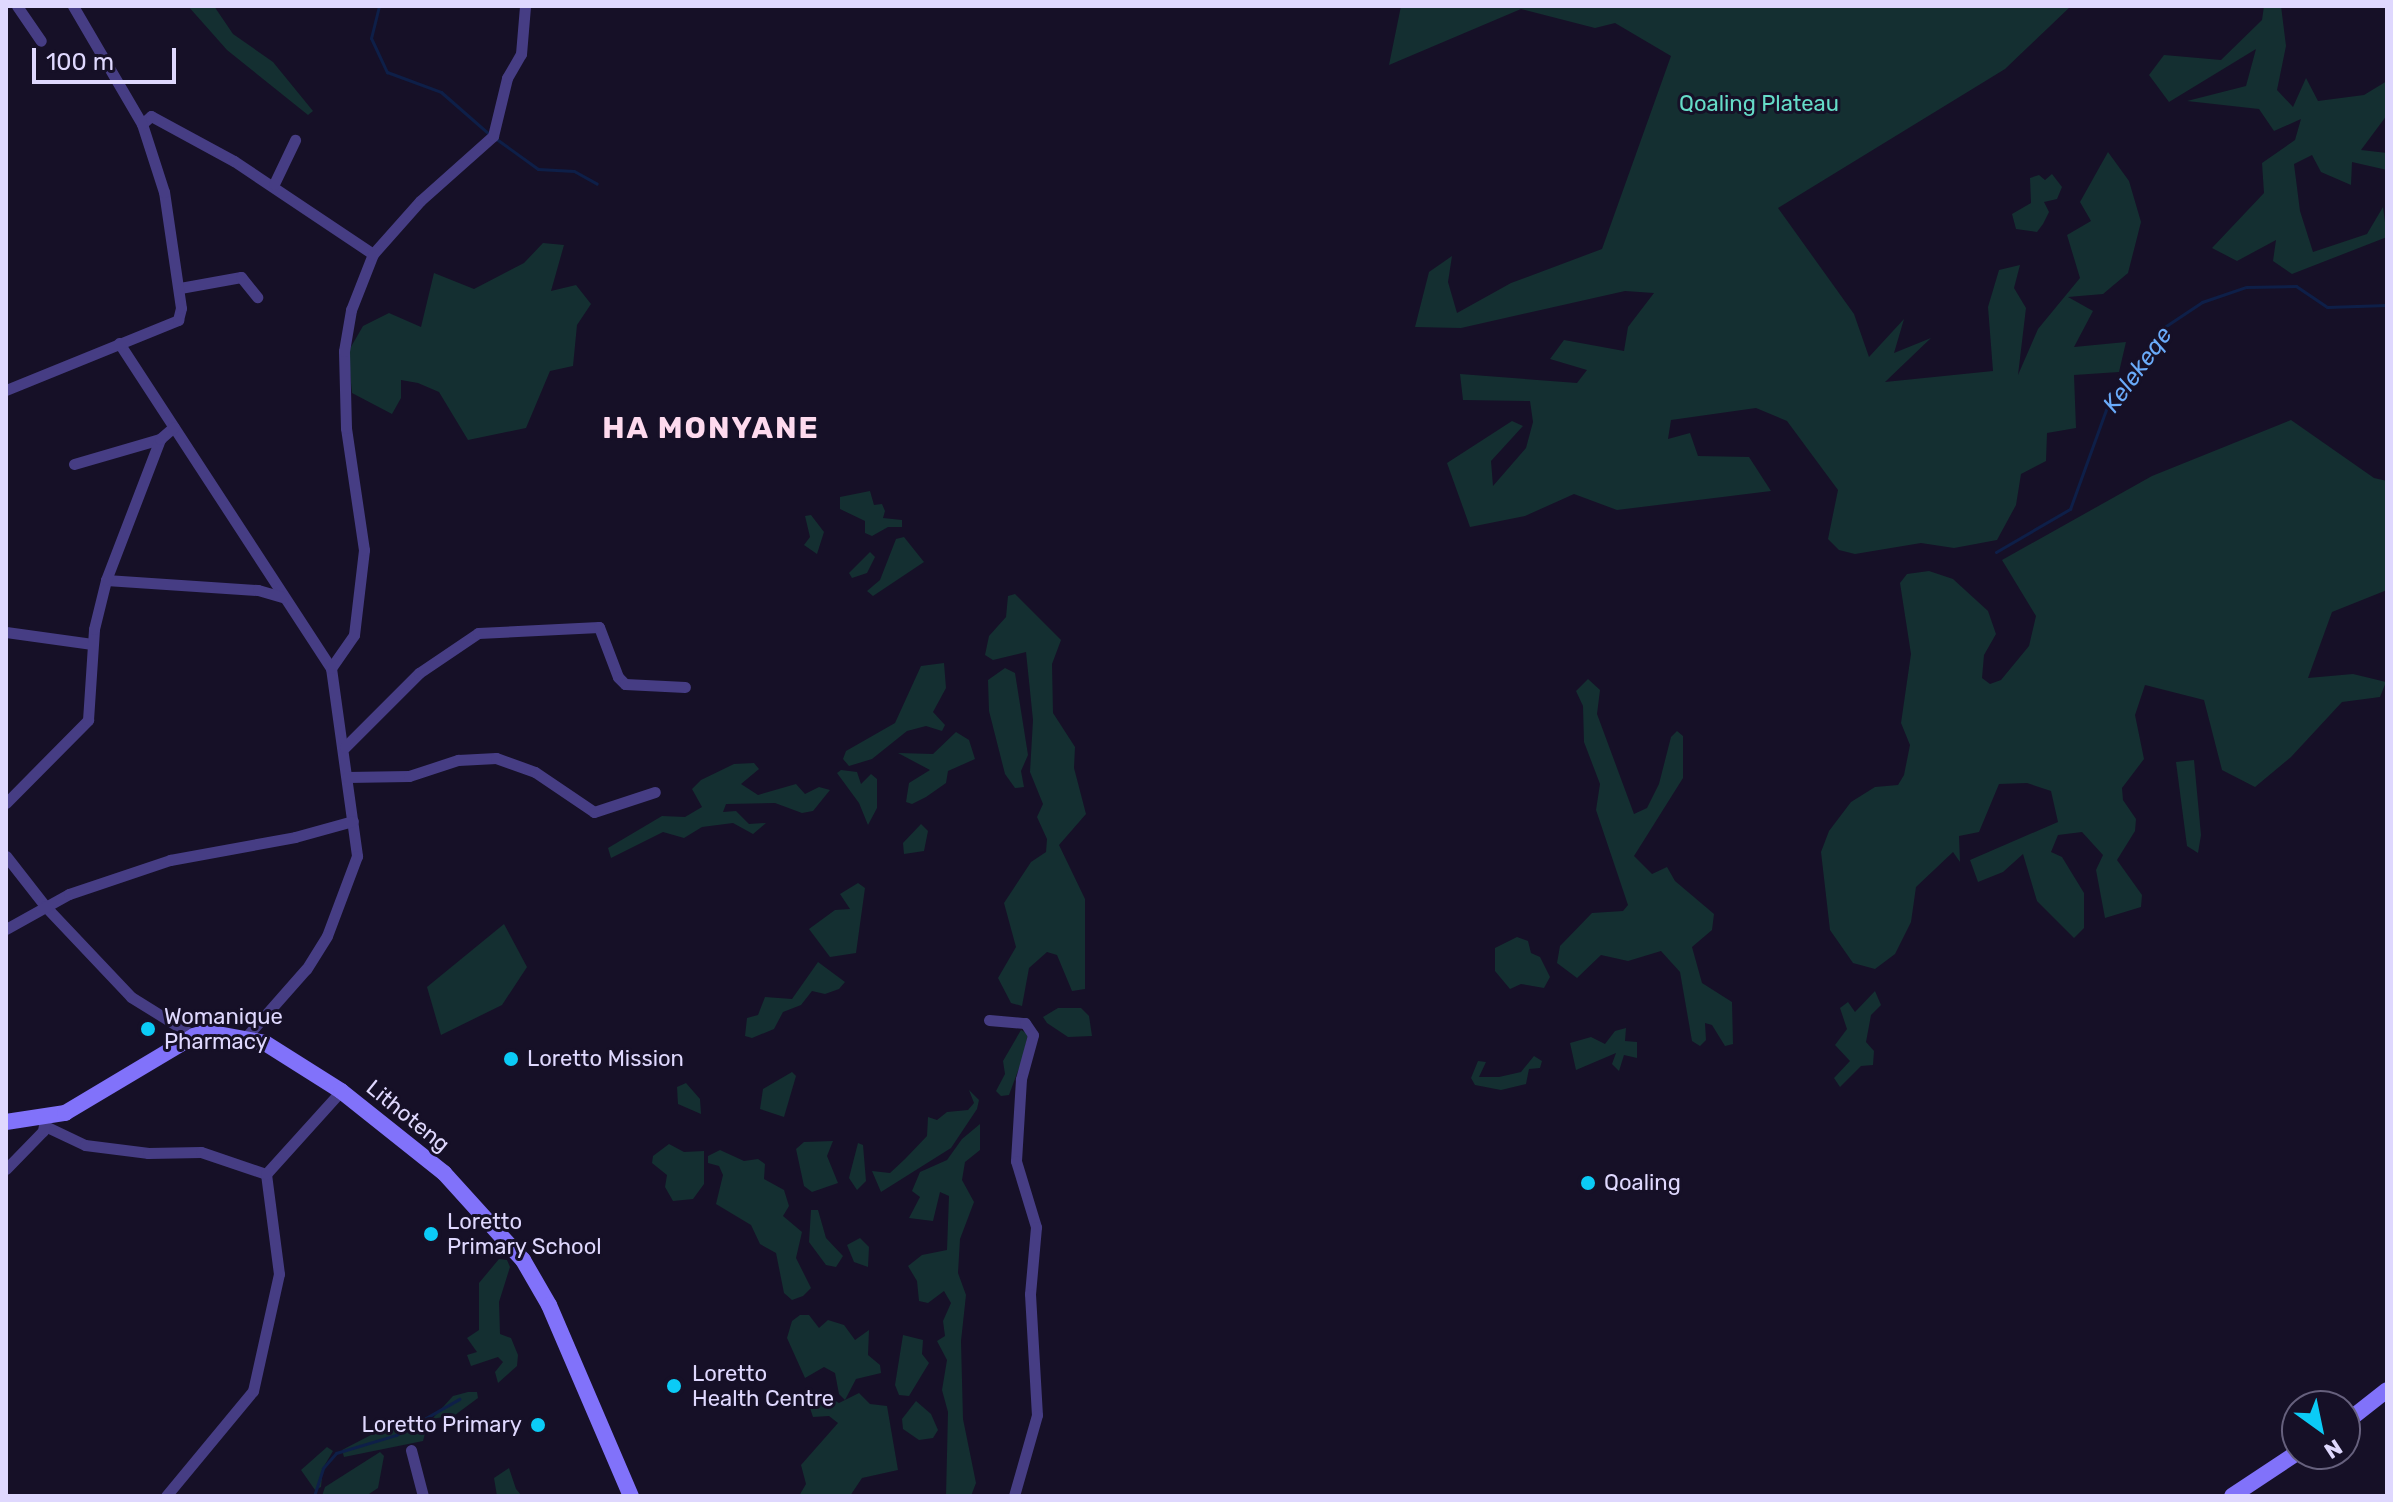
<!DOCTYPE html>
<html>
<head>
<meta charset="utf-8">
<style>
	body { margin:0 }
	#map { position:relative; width:2393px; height:1502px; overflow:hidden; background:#161027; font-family:Rubik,sans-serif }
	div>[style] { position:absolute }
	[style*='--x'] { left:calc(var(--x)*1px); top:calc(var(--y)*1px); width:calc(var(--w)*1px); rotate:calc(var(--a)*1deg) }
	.green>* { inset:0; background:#142f31 }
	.stream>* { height:3px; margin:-1.5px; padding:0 1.5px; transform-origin:1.5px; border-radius:1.5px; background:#0e1f48 }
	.minor>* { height:11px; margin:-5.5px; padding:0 5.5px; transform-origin:5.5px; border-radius:5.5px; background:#463d84 }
	.secondary>* { height:16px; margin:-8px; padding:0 8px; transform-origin:8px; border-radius:8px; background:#8172fa }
	.dots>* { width:22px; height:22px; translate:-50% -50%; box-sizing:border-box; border:4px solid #161027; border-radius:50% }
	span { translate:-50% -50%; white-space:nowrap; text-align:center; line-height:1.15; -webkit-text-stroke:6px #161027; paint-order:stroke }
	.park-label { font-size:22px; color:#65dcc8 }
	.poi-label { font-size:22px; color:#dfd8fe }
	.left { translate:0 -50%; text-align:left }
	.right { translate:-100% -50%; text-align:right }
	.street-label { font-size:22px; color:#dfd8fe }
	.water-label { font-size:24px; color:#6aabfa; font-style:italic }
	.district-label { font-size:30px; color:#fedaee; font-weight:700; letter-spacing:2px }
	.frame { position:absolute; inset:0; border:8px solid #dfd8fe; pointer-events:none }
	.north { position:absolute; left:2281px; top:1390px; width:80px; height:80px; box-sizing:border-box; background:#161027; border:2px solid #66607d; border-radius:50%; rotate:147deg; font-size:22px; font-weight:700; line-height:32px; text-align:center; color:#dfd8fe }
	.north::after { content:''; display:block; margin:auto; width:28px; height:36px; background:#0bcbf6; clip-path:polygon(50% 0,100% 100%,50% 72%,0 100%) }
	.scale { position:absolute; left:32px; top:48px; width:144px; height:36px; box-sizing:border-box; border:4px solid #dfd8fe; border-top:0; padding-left:10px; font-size:24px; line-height:28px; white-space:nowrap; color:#dfd8fe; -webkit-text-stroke:6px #161027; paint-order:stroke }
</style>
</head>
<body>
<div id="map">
	<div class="green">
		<div style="clip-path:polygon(188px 6px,214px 6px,233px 34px,273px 62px,313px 111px,308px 115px,227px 50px)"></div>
		<div style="clip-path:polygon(1401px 6px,2071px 6px,2005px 69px,1778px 208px,1854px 314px,1869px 357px,1904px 319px,1894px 353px,1931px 338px,1885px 382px,1993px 371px,1988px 307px,1999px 270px,2020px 265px,2014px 288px,2026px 308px,2018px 375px,2038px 329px,2080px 278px,2067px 235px,2091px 221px,2080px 202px,2108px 152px,2129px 181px,2141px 222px,2128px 273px,2103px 294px,2068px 297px,2093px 311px,2074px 347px,2126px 342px,2119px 372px,2074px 375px,2076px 428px,2047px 433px,2046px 461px,2021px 474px,2016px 505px,1997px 540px,1954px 548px,1921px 543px,1855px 554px,1839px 550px,1828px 539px,1838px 490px,1787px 421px,1756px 408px,1671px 420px,1668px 439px,1690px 433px,1698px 456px,1749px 457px,1771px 491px,1617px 510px,1574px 494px,1525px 516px,1470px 527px,1447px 463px,1512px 421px,1523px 426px,1491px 461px,1493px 486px,1526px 448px,1533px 422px,1530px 401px,1463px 400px,1460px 374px,1577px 383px,1587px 370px,1550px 359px,1564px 340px,1624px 351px,1628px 327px,1654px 293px,1625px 291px,1461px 328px,1415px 327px,1429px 272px,1452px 256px,1448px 282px,1457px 313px,1511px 283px,1602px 249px,1671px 56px,1615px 23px,1595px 28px,1521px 9px,1389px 65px)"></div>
		<div style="clip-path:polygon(2264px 6px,2281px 6px,2286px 46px,2277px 90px,2293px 107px,2306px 78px,2318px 101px,2364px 95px,2387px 81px,2387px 115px,2361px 150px,2387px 153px,2387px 170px,2352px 162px,2351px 185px,2321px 172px,2312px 155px,2294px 164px,2300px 211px,2313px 252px,2367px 234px,2383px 207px,2387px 237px,2292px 274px,2273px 261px,2276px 240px,2237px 261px,2212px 248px,2264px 193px,2262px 163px,2295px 140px,2301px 119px,2274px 131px,2259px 109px,2187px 101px,2246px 86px,2256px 49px,2169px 102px,2149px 75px,2164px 55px,2221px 60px,2262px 20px)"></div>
		<div style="clip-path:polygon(2052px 174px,2062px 187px,2057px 199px,2044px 202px,2049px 212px,2043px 224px,2037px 232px,2016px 229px,2012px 214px,2031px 203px,2030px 178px,2039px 175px,2045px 180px)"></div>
		<div style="clip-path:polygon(543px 243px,564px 245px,551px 291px,576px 285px,591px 304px,577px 325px,573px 366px,550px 371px,526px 428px,468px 440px,439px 392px,418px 383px,401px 380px,401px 398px,392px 414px,352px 393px,348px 352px,363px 326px,389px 313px,421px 327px,434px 273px,474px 289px,524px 263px)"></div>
		<div style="clip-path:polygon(2291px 420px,2374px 478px,2387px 481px,2387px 590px,2332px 612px,2308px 678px,2353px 674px,2386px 682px,2380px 697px,2342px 702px,2291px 757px,2255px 787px,2222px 770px,2204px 700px,2145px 685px,2135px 715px,2144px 759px,2122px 788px,2123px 800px,2136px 819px,2135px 831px,2117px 860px,2142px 895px,2141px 907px,2105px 918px,2096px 870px,2103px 855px,2082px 832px,2058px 835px,2051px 852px,2062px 857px,2084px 893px,2084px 928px,2074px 938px,2037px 901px,2023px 854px,2003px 872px,1978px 882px,1970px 860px,2058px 822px,2051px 791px,2027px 783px,1999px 784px,1979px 832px,1959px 836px,1960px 862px,1953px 852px,1916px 887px,1911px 922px,1895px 954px,1875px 969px,1853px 963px,1830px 930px,1821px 852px,1829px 831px,1851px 802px,1875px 787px,1898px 785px,1904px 775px,1910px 745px,1901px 723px,1911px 654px,1900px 583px,1907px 574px,1929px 571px,1953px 579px,1988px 611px,1996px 634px,1984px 655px,1982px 678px,1990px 684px,2001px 680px,2029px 646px,2036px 616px,2002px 560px,2152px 476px)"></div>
		<div style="clip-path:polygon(870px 491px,874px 505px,882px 504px,885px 511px,883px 518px,902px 520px,902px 527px,888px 527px,872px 536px,865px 533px,865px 521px,840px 509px,840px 497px)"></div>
		<div style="clip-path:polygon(811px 515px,824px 532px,817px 554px,804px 545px,810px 537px,805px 516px)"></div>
		<div style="clip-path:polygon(904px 537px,924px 562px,873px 596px,867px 591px,880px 580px,896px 539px)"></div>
		<div style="clip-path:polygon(870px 552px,875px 557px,867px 573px,852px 578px,849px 573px)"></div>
		<div style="clip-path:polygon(1015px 594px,1061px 640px,1052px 664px,1053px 713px,1075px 747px,1074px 768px,1086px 814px,1059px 845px,1085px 899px,1085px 989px,1072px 991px,1057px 955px,1047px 952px,1029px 968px,1022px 1006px,1011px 1003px,998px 978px,1016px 947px,1004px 903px,1031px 862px,1046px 852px,1047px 839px,1037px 817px,1043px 804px,1030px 772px,1033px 720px,1026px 652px,993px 660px,985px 655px,989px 636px,1006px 617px,1008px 596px)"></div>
		<div style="clip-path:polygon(944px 663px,946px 688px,933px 712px,945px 725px,942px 731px,926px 726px,907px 731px,872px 759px,849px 766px,843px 759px,846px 751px,895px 723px,921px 666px)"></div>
		<div style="clip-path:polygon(1005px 668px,1015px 673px,1028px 755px,1021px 771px,1024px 787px,1015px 788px,1005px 774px,989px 711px,988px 680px)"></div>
		<div style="clip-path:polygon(1588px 679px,1600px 690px,1597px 714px,1634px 814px,1647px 808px,1659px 784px,1671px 737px,1677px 731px,1683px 736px,1683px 778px,1634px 856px,1652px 874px,1667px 867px,1675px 881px,1714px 914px,1712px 930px,1692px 947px,1702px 983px,1732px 1002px,1733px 1044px,1725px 1046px,1712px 1025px,1705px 1023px,1706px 1040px,1700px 1046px,1692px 1041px,1680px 972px,1661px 951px,1628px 961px,1601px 955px,1577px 978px,1557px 963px,1560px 946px,1592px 913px,1623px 911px,1628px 905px,1596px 810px,1600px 784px,1584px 742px,1583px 706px,1576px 691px)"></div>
		<div style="clip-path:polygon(956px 732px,969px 740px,975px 759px,948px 771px,946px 783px,926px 797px,912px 804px,906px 802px,909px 783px,930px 770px,898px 753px,933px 754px)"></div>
		<div style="clip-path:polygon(2194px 760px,2201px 835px,2198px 853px,2187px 846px,2176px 762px)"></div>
		<div style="clip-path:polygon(754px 763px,759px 769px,741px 784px,758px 795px,796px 784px,805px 794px,819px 787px,830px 790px,813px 811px,802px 813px,775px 803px,726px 804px,723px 812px,736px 811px,749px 824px,766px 823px,753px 834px,733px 823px,702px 827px,684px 838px,663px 832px,611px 858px,608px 848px,662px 816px,685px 817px,702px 807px,692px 789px,701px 780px,734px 764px)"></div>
		<div style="clip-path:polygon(841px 770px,857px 772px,861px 784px,871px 774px,877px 779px,877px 808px,868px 825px,859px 803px,837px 773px)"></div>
		<div style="clip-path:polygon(921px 824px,928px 831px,924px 851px,904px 854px,903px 843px)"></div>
		<div style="clip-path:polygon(858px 883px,865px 888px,856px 953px,830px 957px,809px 929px,835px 910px,850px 909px,840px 894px)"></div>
		<div style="clip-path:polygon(504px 924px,527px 967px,502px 1005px,441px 1035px,427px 987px)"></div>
		<div style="clip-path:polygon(1517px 937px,1528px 941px,1531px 953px,1540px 957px,1550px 977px,1544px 988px,1521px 984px,1510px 989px,1495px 971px,1495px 948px)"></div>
		<div style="clip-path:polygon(818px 962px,845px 982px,839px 989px,825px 994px,812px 991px,801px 1005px,783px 1012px,774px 1029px,752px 1038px,745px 1036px,747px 1018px,758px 1015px,765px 997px,792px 999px)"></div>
		<div style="clip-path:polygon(1875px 991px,1881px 1005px,1871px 1015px,1866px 1042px,1874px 1051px,1873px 1065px,1861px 1066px,1840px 1087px,1834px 1078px,1850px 1061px,1835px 1045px,1847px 1029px,1840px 1008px,1848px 1002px,1855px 1012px)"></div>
		<div style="clip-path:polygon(1058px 1008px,1081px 1008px,1089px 1016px,1092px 1036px,1068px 1037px,1047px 1023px,1043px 1017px)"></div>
		<div style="clip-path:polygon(1626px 1028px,1625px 1041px,1637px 1042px,1637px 1058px,1624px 1055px,1619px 1071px,1612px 1064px,1616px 1053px,1576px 1070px,1570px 1043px,1591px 1037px,1605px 1044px,1615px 1031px)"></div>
		<div style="clip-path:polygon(1021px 1030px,1028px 1034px,1022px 1060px,1009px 1095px,1001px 1096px,996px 1091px,1005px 1074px,1003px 1061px)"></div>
		<div style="clip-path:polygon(1534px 1056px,1542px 1061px,1540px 1068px,1529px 1069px,1526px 1084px,1501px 1090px,1475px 1085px,1471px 1078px,1478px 1061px,1486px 1062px,1479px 1077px,1499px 1077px,1521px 1072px)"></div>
		<div style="clip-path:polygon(792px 1072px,796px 1076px,784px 1117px,760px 1109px,763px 1089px)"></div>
		<div style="clip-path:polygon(686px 1083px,700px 1099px,701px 1114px,678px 1104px,677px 1087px)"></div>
		<div style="clip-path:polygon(969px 1090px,979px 1100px,977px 1109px,951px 1148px,881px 1192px,872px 1171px,890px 1173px,905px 1159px,927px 1136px,928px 1117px,937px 1120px,947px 1112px,968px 1110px,974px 1103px)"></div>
		<div style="clip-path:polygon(980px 1124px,980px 1150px,965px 1162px,962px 1180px,974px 1202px,960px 1239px,958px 1273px,966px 1295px,961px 1341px,963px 1419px,976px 1483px,971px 1496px,946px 1496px,948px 1412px,942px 1390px,947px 1360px,937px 1341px,945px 1336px,943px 1321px,951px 1303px,944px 1291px,928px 1303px,919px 1301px,917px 1281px,908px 1266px,922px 1255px,947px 1250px,949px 1196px,940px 1192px,933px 1221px,909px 1218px,920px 1197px,912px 1191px,920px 1172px,947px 1160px,962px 1139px)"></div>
		<div style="clip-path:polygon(833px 1141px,827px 1156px,838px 1183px,812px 1192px,804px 1186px,796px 1149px,804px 1142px)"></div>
		<div style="clip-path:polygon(858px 1143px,863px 1145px,866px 1181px,857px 1190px,849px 1178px)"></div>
		<div style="clip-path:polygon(669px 1144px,684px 1152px,704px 1151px,704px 1184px,693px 1199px,673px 1201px,665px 1187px,667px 1175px,652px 1163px,653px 1156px)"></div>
		<div style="clip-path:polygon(720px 1150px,744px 1161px,758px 1159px,765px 1164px,764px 1179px,784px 1190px,789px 1206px,783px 1216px,802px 1232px,796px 1258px,811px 1288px,803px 1296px,792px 1300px,784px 1293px,776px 1253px,760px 1244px,751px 1225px,716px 1204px,723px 1175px,719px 1166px,708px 1163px,708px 1156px)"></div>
		<div style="clip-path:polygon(811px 1210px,818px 1210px,826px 1238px,843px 1256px,836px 1267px,826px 1265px,809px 1242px)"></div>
		<div style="clip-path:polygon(860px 1238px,869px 1247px,868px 1267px,854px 1262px,847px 1245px)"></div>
		<div style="clip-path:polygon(499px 1259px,507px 1260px,510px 1267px,499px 1302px,500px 1334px,511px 1338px,518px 1355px,517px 1366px,498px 1383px,495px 1372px,503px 1362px,498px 1357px,471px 1366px,467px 1355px,477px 1352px,467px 1338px,479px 1330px,479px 1283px)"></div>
		<div style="clip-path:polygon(800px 1315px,809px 1315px,819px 1328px,828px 1320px,844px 1325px,855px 1340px,869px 1330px,868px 1355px,880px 1365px,881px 1373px,856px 1379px,845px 1400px,839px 1394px,835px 1373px,824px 1367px,805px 1378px,787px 1338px,792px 1321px)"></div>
		<div style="clip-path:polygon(903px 1335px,923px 1340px,922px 1354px,929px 1363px,909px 1396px,899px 1395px,895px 1385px)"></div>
		<div style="clip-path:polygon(818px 1391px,839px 1403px,859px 1393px,870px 1404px,887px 1406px,898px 1470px,862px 1478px,850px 1496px,799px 1496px,806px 1484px,801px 1465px,838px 1423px,829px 1416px,813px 1417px,808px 1402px)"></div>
		<div style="clip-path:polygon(468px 1392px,477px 1392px,478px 1398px,455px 1415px,432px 1419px,453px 1396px)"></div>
		<div style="clip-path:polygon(916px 1401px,931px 1414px,938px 1430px,933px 1438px,919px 1440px,903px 1429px,902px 1419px)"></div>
		<div style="clip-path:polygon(394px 1423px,418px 1426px,425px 1433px,423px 1441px,344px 1457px,342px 1450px)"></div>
		<div style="clip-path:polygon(327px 1447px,333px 1451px,323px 1468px,321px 1487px,315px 1490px,301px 1470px)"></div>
		<div style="clip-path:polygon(380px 1452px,384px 1456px,378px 1488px,366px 1496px,322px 1496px,325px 1487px)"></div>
		<div style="clip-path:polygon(509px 1468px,516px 1489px,522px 1496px,497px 1496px,494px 1478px)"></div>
	</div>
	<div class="stream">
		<div style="--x:379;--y:6;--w:33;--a:104"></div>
		<div style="--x:371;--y:38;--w:38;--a:65"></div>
		<div style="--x:387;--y:72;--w:58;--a:20.3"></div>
		<div style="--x:441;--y:92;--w:64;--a:41.2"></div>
		<div style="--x:495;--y:138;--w:53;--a:35.8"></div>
		<div style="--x:538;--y:169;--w:36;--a:3"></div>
		<div style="--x:574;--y:171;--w:26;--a:29"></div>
		<div style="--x:1996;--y:552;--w:86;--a:-30.2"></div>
		<div style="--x:2070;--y:509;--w:112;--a:-70.1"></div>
		<div style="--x:2108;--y:404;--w:94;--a:-54.1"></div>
		<div style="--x:2163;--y:328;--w:47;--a:-33.7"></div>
		<div style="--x:2202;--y:302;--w:46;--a:-18.8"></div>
		<div style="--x:2246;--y:287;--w:50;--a:-1.1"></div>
		<div style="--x:2296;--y:286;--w:37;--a:34"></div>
		<div style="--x:2327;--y:307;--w:60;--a:-1.9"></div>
		<div style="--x:314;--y:1496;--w:29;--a:-72"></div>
		<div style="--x:323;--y:1468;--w:20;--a:-49"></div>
		<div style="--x:336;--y:1453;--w:63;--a:-16.7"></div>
		<div style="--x:396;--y:1435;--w:73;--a:-29.7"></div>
	</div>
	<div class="minor">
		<div style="--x:17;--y:6;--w:42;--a:55.6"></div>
		<div style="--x:142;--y:124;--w:12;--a:-42"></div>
		<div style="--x:151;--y:116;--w:94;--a:28.5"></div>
		<div style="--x:234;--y:161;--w:167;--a:33.8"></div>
		<div style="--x:274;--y:184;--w:49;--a:-64.5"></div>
		<div style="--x:180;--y:288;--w:62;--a:-10.2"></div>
		<div style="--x:241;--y:277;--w:26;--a:51"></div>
		<div style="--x:119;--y:343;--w:388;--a:56.9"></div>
		<div style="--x:331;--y:668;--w:190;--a:82.1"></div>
		<div style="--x:357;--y:856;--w:85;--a:110.6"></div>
		<div style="--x:327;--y:936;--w:39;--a:122"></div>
		<div style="--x:306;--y:969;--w:91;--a:131.4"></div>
		<div style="--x:6;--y:390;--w:186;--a:-22.1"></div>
		<div style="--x:178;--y:320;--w:12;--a:-76"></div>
		<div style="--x:181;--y:308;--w:117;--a:-98.3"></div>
		<div style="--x:164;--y:192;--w:71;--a:-107.9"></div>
		<div style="--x:142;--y:124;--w:137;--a:-120.3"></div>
		<div style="--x:74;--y:464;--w:90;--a:-16.2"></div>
		<div style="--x:106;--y:580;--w:152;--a:3.8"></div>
		<div style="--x:258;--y:590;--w:26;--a:16"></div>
		<div style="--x:6;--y:632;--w:87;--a:7.9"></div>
		<div style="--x:331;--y:668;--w:40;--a:-55.1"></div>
		<div style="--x:354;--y:635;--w:86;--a:-83.3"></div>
		<div style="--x:364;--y:550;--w:123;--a:-98.4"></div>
		<div style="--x:346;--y:428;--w:77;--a:-91.5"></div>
		<div style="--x:344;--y:351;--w:42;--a:-80.3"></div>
		<div style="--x:351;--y:310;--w:60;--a:-68.6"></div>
		<div style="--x:373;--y:254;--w:71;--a:-48.4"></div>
		<div style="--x:420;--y:201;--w:98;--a:-41.7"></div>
		<div style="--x:493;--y:136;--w:60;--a:-76.4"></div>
		<div style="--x:507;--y:78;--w:28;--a:-60"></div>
		<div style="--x:521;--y:54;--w:48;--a:-85.2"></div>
		<div style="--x:345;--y:747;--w:105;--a:-45"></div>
		<div style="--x:419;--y:673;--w:71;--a:-34.1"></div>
		<div style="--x:478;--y:633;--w:121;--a:-2.8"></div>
		<div style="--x:599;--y:627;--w:53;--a:69.2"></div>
		<div style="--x:618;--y:677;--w:10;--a:45"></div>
		<div style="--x:625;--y:684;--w:60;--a:2.9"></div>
		<div style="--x:347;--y:777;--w:62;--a:-0.9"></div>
		<div style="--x:409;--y:776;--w:52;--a:-18.1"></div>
		<div style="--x:458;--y:760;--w:38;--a:-3"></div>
		<div style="--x:496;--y:758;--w:41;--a:19.7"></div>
		<div style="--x:535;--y:772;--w:71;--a:34.1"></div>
		<div style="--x:594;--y:812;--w:64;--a:-18.2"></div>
		<div style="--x:6;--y:803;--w:117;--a:-45.3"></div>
		<div style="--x:88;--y:720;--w:91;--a:-86.2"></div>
		<div style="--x:94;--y:629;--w:50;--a:-76.2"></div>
		<div style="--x:106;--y:580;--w:151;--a:-69"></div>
		<div style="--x:160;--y:439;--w:18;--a:-41"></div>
		<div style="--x:6;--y:856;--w:63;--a:52"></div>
		<div style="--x:45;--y:906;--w:125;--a:46.6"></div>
		<div style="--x:131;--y:997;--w:74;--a:31.8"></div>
		<div style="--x:6;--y:929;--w:72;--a:-29.1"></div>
		<div style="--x:69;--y:894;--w:107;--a:-18.6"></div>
		<div style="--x:170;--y:860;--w:127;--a:-10.4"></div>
		<div style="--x:295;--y:837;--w:60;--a:-15.4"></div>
		<div style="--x:989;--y:1020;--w:36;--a:5"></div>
		<div style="--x:1025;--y:1023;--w:14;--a:56"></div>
		<div style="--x:1033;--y:1035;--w:46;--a:105.3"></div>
		<div style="--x:1021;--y:1079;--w:82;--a:93.5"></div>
		<div style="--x:1016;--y:1161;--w:69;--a:73.1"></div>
		<div style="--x:1036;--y:1227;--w:67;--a:95.1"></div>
		<div style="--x:1030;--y:1294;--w:121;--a:86.7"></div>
		<div style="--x:1037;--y:1415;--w:84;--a:105.9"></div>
		<div style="--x:45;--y:1126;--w:44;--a:25.4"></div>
		<div style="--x:85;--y:1145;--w:64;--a:7.2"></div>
		<div style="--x:148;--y:1153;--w:53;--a:-1.1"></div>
		<div style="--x:201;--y:1152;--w:69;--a:18.7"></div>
		<div style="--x:6;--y:1169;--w:53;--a:-45.8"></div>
		<div style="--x:43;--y:1131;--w:12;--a:-81"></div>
		<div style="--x:411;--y:1450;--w:48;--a:75.4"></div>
		<div style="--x:166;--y:1496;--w:136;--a:-50.4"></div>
		<div style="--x:253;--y:1391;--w:120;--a:-77.5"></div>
		<div style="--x:279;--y:1274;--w:101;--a:-97.4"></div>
		<div style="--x:266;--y:1174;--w:112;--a:-47.9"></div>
	</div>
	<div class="secondary">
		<div style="--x:6;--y:1122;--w:60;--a:-8.7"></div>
		<div style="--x:65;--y:1113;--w:150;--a:-30.8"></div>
		<div style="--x:194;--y:1036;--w:14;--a:-17"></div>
		<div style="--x:207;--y:1032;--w:59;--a:10.7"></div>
		<div style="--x:265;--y:1043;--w:90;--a:32.3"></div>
		<div style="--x:341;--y:1091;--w:132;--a:38.5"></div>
		<div style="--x:444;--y:1173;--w:118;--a:47.8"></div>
		<div style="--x:523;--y:1260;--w:52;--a:60"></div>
		<div style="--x:549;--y:1305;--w:208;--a:66.8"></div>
		<div style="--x:2345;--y:1423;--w:53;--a:-38.2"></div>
		<div style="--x:2232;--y:1496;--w:78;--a:-33.5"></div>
	</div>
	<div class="dots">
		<div style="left:148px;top:1029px;background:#0bcbf6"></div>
		<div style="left:511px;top:1059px;background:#0bcbf6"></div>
		<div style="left:1588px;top:1183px;background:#0bcbf6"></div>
		<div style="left:431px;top:1234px;background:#0bcbf6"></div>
		<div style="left:674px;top:1386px;background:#0bcbf6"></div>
		<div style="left:538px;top:1425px;background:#0bcbf6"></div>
	</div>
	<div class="park-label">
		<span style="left:1759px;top:104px">Qoaling Plateau</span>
	</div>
	<div class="poi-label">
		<span class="left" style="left:164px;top:1029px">Womanique<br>Pharmacy</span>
		<span class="left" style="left:527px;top:1059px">Loretto Mission</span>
		<span class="left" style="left:1604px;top:1183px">Qoaling</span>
		<span class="left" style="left:447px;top:1234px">Loretto<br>Primary School</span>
		<span class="left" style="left:692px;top:1386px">Loretto<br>Health Centre</span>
		<span class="right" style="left:522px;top:1425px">Loretto Primary</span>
	</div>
	<div class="street-label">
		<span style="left:408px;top:1116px;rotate:39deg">Lithoteng</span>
	</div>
	<div class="water-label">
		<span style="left:2138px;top:370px;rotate:-54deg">Kelekeqe</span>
	</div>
	<div class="district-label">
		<span style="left:711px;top:428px">HA MONYANE</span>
	</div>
	<div class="frame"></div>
	<div class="north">N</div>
	<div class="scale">100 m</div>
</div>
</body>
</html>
